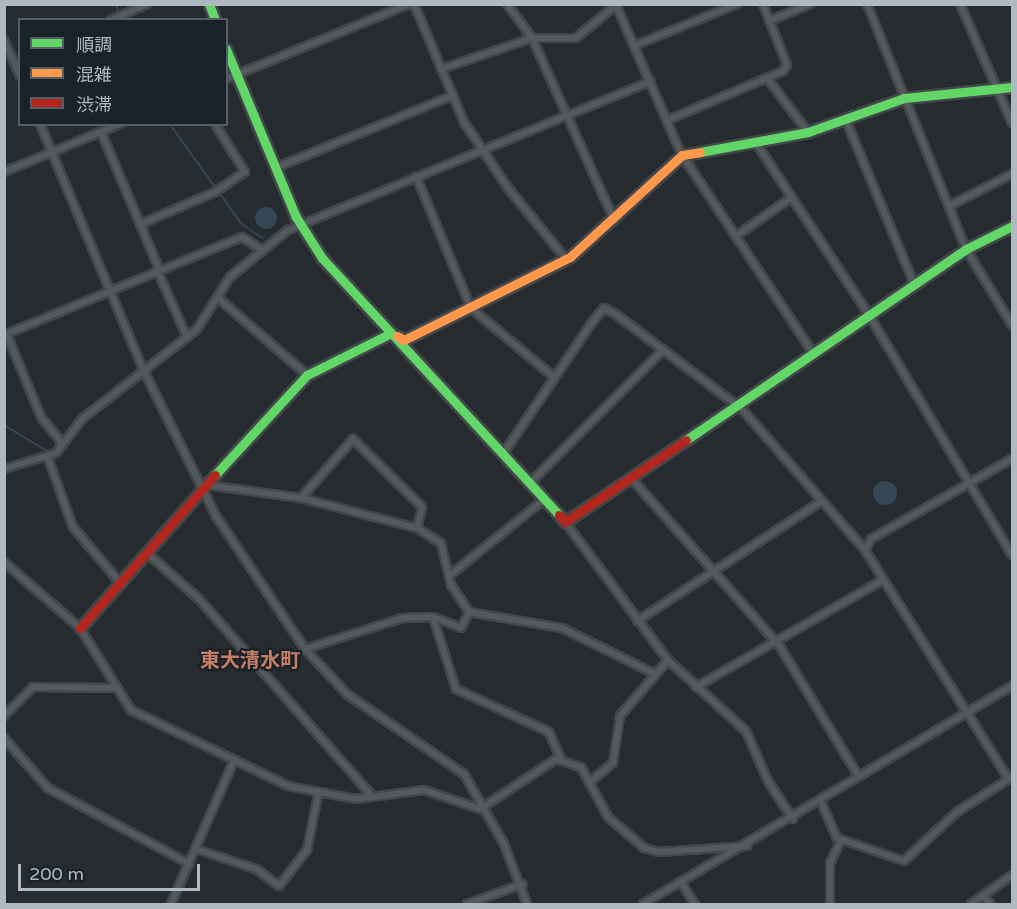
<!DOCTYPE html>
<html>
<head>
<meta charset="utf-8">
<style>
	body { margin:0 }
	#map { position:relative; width:1017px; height:909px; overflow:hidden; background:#252b2f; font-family:"Varela Round","Noto Sans JP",sans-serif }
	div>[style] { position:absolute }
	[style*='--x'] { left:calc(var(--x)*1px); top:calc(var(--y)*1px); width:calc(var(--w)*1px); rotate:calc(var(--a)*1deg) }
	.water>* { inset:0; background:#344855 }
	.round { border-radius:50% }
	.stream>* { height:1.5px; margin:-0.75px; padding:0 0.75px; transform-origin:0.75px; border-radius:0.75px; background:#344855 }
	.roads { filter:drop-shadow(2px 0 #42474a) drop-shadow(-2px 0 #42474a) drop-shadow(0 2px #42474a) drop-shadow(0 -2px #42474a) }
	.street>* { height:6px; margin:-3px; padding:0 3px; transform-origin:3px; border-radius:3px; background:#54595e }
	.fast>* { height:9px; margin:-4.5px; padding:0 4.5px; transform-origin:4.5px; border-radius:4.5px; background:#63d668 }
	.slow>* { height:9px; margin:-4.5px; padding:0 4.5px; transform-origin:4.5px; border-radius:4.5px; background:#ff974d }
	.jam>* { height:9px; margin:-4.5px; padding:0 4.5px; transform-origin:4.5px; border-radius:4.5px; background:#b3261e }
	span { translate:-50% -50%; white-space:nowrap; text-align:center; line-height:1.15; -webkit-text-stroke:4.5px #1a2228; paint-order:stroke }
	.quarter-label { font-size:20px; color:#c67e64; font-weight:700 }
	.frame { position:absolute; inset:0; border:6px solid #aeb9c1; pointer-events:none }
	.legend { position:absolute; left:18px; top:18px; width:210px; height:108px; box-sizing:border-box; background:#1a2228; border:2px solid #555e65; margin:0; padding:8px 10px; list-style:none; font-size:18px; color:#aeb9c1 }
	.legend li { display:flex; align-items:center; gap:12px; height:30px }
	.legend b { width:30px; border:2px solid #555e65 }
	.scale { position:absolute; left:18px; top:864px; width:182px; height:27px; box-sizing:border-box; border:3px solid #aeb9c1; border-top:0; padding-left:8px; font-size:18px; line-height:21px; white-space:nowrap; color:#aeb9c1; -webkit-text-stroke:4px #1a2228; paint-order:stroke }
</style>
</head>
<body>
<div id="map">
	<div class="water">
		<div class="round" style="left:255px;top:207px;width:22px;height:22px"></div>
		<div class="round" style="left:873px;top:481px;width:24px;height:24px"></div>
	</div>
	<div class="stream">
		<div style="--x:116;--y:4;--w:9;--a:69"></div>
		<div style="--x:170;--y:124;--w:79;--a:54.3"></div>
		<div style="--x:220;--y:193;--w:38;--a:55"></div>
		<div style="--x:242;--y:224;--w:25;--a:34"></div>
		<div style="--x:4;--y:425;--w:52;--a:31"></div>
		<div style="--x:54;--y:460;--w:62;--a:72.1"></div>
		<div style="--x:75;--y:523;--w:68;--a:50.9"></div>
	</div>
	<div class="roads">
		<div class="street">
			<div style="--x:414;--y:4;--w:128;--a:67"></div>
			<div style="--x:464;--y:122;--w:79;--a:56.3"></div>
			<div style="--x:508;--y:188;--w:92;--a:50.8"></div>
			<div style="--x:507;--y:4;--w:42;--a:53.7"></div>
			<div style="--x:532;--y:38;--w:200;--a:65.7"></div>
			<div style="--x:867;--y:4;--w:264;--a:68"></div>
			<div style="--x:966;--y:249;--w:89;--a:58.8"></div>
			<div style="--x:960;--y:4;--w:130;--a:66.4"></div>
			<div style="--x:111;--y:20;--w:39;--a:-24"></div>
			<div style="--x:769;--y:21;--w:44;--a:-22.5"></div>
			<div style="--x:4;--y:40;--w:39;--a:66"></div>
			<div style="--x:636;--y:45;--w:109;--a:-22.1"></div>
			<div style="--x:441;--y:69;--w:96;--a:-18.8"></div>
			<div style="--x:532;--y:38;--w:44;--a:0"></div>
			<div style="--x:576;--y:38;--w:52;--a:-39.5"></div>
			<div style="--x:616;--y:5;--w:164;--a:66.3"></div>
			<div style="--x:682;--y:155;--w:237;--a:56.5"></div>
			<div style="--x:767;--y:78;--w:68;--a:52.8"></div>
			<div style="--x:226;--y:79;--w:198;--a:-22.3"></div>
			<div style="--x:845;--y:118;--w:180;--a:67.4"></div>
			<div style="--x:668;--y:120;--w:125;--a:-23.1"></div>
			<div style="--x:783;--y:71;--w:7;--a:-56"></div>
			<div style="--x:787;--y:65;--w:66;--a:-111.5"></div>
			<div style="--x:40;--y:124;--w:268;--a:67.2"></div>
			<div style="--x:144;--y:371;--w:162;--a:63.6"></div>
			<div style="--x:216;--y:516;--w:160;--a:56.2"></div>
			<div style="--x:305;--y:649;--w:63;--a:46.9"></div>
			<div style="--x:348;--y:695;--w:140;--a:34.3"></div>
			<div style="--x:464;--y:774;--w:81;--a:60.3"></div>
			<div style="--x:504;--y:844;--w:64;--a:69"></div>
			<div style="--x:101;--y:132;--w:151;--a:67"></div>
			<div style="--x:756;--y:143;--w:206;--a:56.7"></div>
			<div style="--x:869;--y:315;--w:279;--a:59.2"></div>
			<div style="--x:275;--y:168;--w:190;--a:-22.2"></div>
			<div style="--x:4;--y:172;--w:126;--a:-22.5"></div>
			<div style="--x:416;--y:176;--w:143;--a:67.4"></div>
			<div style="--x:471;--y:308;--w:109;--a:39.8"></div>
			<div style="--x:949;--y:206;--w:71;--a:-26.9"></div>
			<div style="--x:141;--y:224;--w:81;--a:-23.4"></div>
			<div style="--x:215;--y:192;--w:36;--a:-34"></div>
			<div style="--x:245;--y:172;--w:57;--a:-122"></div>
			<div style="--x:736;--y:236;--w:68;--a:-34.9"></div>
			<div style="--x:158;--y:272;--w:71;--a:66"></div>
			<div style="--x:217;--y:297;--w:119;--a:40.9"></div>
			<div style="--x:4;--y:335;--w:257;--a:-22.4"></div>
			<div style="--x:242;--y:237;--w:24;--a:33"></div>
			<div style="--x:7;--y:335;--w:89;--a:67.5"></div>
			<div style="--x:41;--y:417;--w:35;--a:51"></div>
			<div style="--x:505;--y:451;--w:157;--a:-55.9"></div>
			<div style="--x:593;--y:321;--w:17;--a:-50"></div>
			<div style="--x:604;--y:308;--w:11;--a:27"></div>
			<div style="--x:614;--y:313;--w:160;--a:36.9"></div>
			<div style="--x:742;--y:409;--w:187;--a:48.9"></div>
			<div style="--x:865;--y:550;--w:271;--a:57.9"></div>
			<div style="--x:48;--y:458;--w:73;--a:70.1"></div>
			<div style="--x:73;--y:527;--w:75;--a:49.9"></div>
			<div style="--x:4;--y:469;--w:54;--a:-17.1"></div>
			<div style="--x:56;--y:453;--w:43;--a:-52.6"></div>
			<div style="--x:82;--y:419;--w:146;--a:-38"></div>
			<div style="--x:197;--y:329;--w:62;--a:-57.6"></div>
			<div style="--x:230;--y:277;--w:75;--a:-39"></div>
			<div style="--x:288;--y:230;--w:392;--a:-22.3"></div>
			<div style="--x:631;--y:478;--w:223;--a:48.5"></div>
			<div style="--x:779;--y:645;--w:154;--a:58.8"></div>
			<div style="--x:531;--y:482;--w:187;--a:-45"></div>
			<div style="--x:207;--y:485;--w:95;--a:7.9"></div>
			<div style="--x:301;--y:498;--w:120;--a:14.5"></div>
			<div style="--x:417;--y:528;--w:28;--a:32"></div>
			<div style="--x:441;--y:543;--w:43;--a:76.6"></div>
			<div style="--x:451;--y:585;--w:32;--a:56"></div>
			<div style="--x:469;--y:612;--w:94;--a:9.8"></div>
			<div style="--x:562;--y:628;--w:104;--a:26.3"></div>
			<div style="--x:301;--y:498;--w:79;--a:-48.6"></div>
			<div style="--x:353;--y:439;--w:97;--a:44.6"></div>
			<div style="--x:422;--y:507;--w:22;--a:103"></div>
			<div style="--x:565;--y:522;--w:172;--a:53.3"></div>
			<div style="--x:668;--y:660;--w:105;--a:42.3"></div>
			<div style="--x:746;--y:731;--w:57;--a:66.1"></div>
			<div style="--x:769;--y:783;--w:43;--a:56.3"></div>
			<div style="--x:865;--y:550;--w:13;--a:-61"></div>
			<div style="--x:871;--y:539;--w:162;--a:-29.6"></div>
			<div style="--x:147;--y:553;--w:69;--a:41.5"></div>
			<div style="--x:199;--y:599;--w:262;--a:48.7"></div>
			<div style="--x:4;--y:562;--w:101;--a:41"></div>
			<div style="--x:80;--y:628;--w:97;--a:58.1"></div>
			<div style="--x:131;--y:710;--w:174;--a:25.8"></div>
			<div style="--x:288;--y:786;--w:69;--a:10.8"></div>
			<div style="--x:356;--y:799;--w:69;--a:-7.5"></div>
			<div style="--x:424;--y:790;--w:59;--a:18.7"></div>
			<div style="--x:480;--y:809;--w:91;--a:-33.3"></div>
			<div style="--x:556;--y:759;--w:26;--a:18"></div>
			<div style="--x:581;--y:767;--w:57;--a:61.6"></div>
			<div style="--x:608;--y:817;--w:48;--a:40.7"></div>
			<div style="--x:644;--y:848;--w:16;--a:15"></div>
			<div style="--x:659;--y:852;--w:89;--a:-3.9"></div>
			<div style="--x:450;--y:575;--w:122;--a:-38.7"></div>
			<div style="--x:433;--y:617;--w:76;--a:72.3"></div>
			<div style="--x:456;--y:689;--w:102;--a:24.8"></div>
			<div style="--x:549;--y:732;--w:32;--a:66"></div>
			<div style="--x:637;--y:621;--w:218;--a:-33"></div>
			<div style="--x:305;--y:649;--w:103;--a:-17.6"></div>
			<div style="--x:403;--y:618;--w:30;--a:-2"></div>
			<div style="--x:433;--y:617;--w:30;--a:21"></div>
			<div style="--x:461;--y:628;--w:18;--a:-63"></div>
			<div style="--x:696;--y:687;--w:213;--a:-29.8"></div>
			<div style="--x:4;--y:716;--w:41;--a:-45"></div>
			<div style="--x:33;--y:687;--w:81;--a:0.7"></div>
			<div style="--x:4;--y:738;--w:67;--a:48.7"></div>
			<div style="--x:48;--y:788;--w:161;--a:28.2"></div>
			<div style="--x:590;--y:782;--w:30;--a:-40"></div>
			<div style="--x:613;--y:763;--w:48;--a:-81.5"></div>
			<div style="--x:620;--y:716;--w:74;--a:-49.4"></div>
			<div style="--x:821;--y:802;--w:39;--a:66"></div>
			<div style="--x:837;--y:838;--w:71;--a:18.9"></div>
			<div style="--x:904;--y:861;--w:72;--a:-42.8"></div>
			<div style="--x:957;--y:812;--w:65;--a:-32.5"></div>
			<div style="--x:196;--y:849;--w:63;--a:18.4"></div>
			<div style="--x:256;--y:869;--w:29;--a:36"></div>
			<div style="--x:279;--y:886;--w:46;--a:-52.1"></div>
			<div style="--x:307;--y:850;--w:56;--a:-78.7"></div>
			<div style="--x:681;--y:882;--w:26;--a:58"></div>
			<div style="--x:983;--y:896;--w:11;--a:49"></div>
			<div style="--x:171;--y:904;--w:154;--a:-66.3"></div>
			<div style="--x:467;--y:904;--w:59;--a:-19.7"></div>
			<div style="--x:643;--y:904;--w:429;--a:-30.6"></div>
			<div style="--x:830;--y:904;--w:41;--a:-90"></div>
			<div style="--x:830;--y:863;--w:25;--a:-64"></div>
			<div style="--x:971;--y:904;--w:50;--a:-35.3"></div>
		</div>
		<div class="fast">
			<div style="--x:209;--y:4;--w:17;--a:69"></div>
			<div style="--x:226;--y:49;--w:182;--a:67.4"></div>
			<div style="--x:296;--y:217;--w:49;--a:57.6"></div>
			<div style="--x:322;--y:258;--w:350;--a:47.3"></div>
			<div style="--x:700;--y:152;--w:110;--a:-10.5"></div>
			<div style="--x:808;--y:132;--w:102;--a:-19.5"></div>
			<div style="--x:904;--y:98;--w:109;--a:-5.8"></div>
			<div style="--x:686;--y:440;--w:339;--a:-34.3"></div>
			<div style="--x:966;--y:249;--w:51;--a:-26.6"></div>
			<div style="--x:215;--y:475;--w:136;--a:-47.4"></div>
			<div style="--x:307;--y:375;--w:94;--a:-26.6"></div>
		</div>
		<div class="slow">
			<div style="--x:397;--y:336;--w:8;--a:30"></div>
			<div style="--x:404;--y:340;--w:186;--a:-26.6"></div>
			<div style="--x:570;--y:257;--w:151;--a:-42.3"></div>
			<div style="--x:682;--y:155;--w:18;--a:-9"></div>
		</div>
		<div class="jam">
			<div style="--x:559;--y:515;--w:9;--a:49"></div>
			<div style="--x:565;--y:522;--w:146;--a:-34.1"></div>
			<div style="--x:80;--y:628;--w:204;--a:-48.6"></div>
		</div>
	</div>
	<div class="quarter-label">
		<span style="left:250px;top:661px">東大清水町</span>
	</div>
	<div class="frame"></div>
	<ul class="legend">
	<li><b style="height:8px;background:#63d668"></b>順調</li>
	<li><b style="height:8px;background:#ff974d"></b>混雑</li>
	<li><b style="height:8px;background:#b3261e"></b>渋滞</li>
	</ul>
	<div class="scale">200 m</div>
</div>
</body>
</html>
